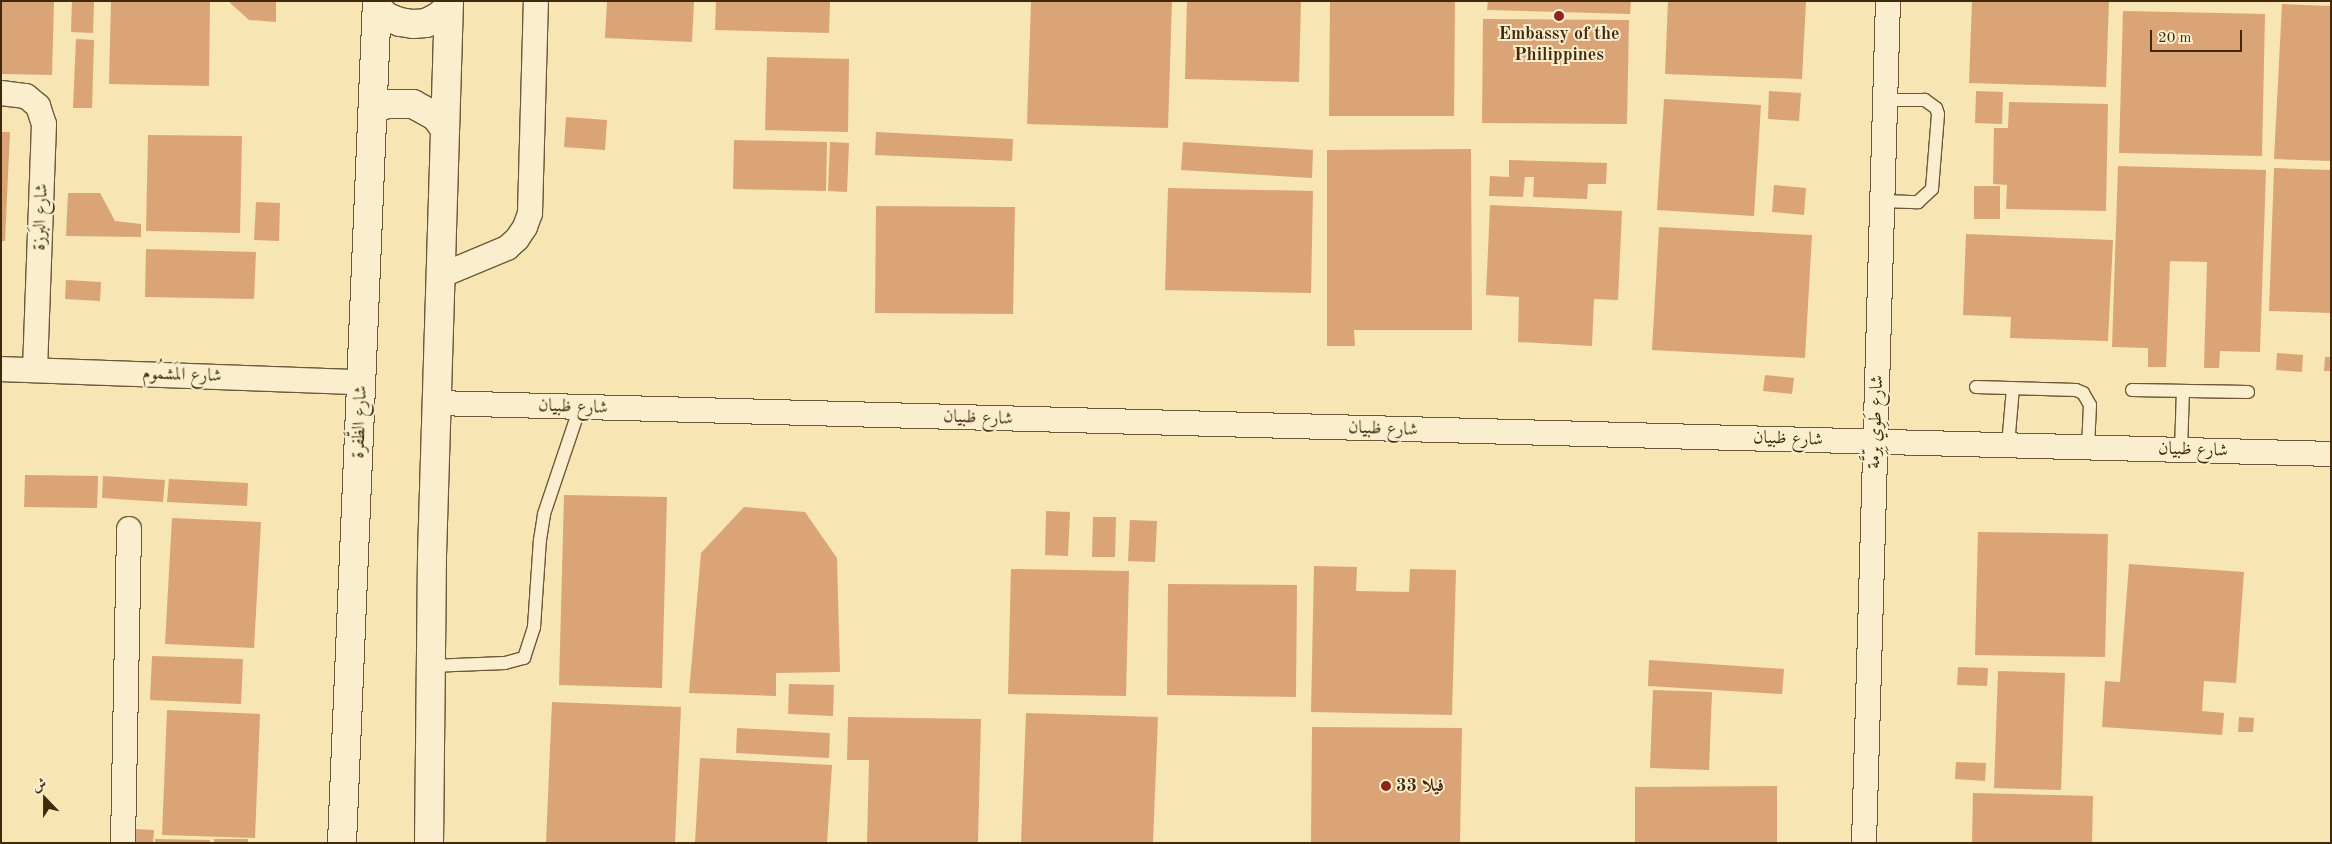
<!DOCTYPE html>
<html>
<head>
<meta charset="utf-8">
<style>
	body { margin:0 }
	#map { position:relative; width:2332px; height:844px; overflow:hidden; background:#f7e5b4; font-family:"Old Standard TT",Amiri,serif }
	div>[style] { position:absolute }
	[style*='--x'] { left:calc(var(--x)*1px); top:calc(var(--y)*1px); width:calc(var(--w)*1px); rotate:calc(var(--a)*1deg) }
	.building>* { inset:0; background:#dba476 }
	.roads { filter:drop-shadow(1px 0 #6e5838) drop-shadow(-1px 0 #6e5838) drop-shadow(0 1px #6e5838) drop-shadow(0 -1px #6e5838) }
	.lane>* { height:12px; margin:-6px; padding:0 6px; transform-origin:6px; border-radius:6px; background:#faeece }
	.street>* { height:24px; margin:-12px; padding:0 12px; transform-origin:12px; border-radius:12px; background:#faeece }
	.secondary>* { height:28px; margin:-14px; padding:0 14px; transform-origin:14px; border-radius:14px; background:#faeece }
	.dots>* { width:14px; height:14px; translate:-50% -50%; box-sizing:border-box; border:2px solid #faeece; border-radius:50% }
	span { translate:-50% -50%; white-space:nowrap; text-align:center; line-height:1.15; -webkit-text-stroke:4px #faeece; paint-order:stroke }
	.poi-label { font-size:18px; color:#41290e; font-weight:700 }
	.left { translate:0 -50%; text-align:left }
	.street-label { font-size:18px; color:#41290e }
	.frame { position:absolute; inset:0; border:2px solid #41290e; pointer-events:none }
	.north { position:absolute; left:20px; top:774px; width:50px; height:50px; -webkit-text-stroke:4px #faeece; paint-order:stroke; rotate:338deg; font-size:14px; font-weight:700; line-height:20px; text-align:center; color:#41290e }
	.north::after { content:''; display:block; margin:auto; width:18px; height:22px; background:#41290e; clip-path:polygon(50% 0,100% 100%,50% 72%,0 100%) }
	.scale { position:absolute; left:2150px; top:30px; width:92px; height:22px; box-sizing:border-box; border:2px solid #41290e; border-top:0; padding-left:6px; font-size:15px; line-height:18px; white-space:nowrap; color:#41290e; -webkit-text-stroke:4px #faeece; paint-order:stroke }
</style>
</head>
<body>
<div id="map">
	<div class="building">
		<div style="clip-path:polygon(1px 1px,54px 1px,52px 75px,1px 74px)"></div>
		<div style="clip-path:polygon(72px 1px,94px 1px,93px 33px,71px 32px)"></div>
		<div style="clip-path:polygon(111px 1px,210px 1px,209px 86px,109px 84px)"></div>
		<div style="clip-path:polygon(228px 1px,276px 1px,276px 22px,249px 20px)"></div>
		<div style="clip-path:polygon(607px 1px,694px 1px,692px 42px,605px 38px)"></div>
		<div style="clip-path:polygon(716px 1px,830px 1px,829px 33px,715px 30px)"></div>
		<div style="clip-path:polygon(1031px 1px,1172px 1px,1168px 128px,1027px 124px)"></div>
		<div style="clip-path:polygon(1187px 1px,1301px 1px,1299px 82px,1185px 79px)"></div>
		<div style="clip-path:polygon(1330px 1px,1455px 1px,1454px 116px,1329px 116px)"></div>
		<div style="clip-path:polygon(1488px 1px,1631px 1px,1630px 14px,1487px 10px)"></div>
		<div style="clip-path:polygon(1668px 1px,1806px 1px,1802px 79px,1665px 74px)"></div>
		<div style="clip-path:polygon(1972px 1px,2109px 1px,2106px 87px,1969px 83px)"></div>
		<div style="clip-path:polygon(2282px 4px,2331px 6px,2331px 161px,2274px 159px)"></div>
		<div style="clip-path:polygon(2123px 11px,2265px 14px,2262px 156px,2119px 153px)"></div>
		<div style="clip-path:polygon(1483px 19px,1629px 20px,1627px 124px,1482px 123px)"></div>
		<div style="clip-path:polygon(76px 39px,94px 40px,92px 108px,73px 108px)"></div>
		<div style="clip-path:polygon(767px 57px,849px 59px,848px 132px,765px 130px)"></div>
		<div style="clip-path:polygon(1769px 91px,1801px 93px,1799px 121px,1768px 119px)"></div>
		<div style="clip-path:polygon(1976px 91px,2003px 92px,2002px 124px,1975px 123px)"></div>
		<div style="clip-path:polygon(1664px 99px,1761px 105px,1754px 216px,1657px 210px)"></div>
		<div style="clip-path:polygon(2009px 102px,2108px 104px,2106px 211px,2006px 209px,2007px 185px,1993px 184px,1994px 128px,2008px 128px)"></div>
		<div style="clip-path:polygon(566px 117px,607px 120px,605px 150px,564px 147px)"></div>
		<div style="clip-path:polygon(1px 132px,10px 132px,5px 241px,1px 241px)"></div>
		<div style="clip-path:polygon(876px 132px,1013px 139px,1012px 161px,875px 155px)"></div>
		<div style="clip-path:polygon(148px 135px,242px 136px,240px 233px,146px 231px)"></div>
		<div style="clip-path:polygon(734px 140px,827px 142px,826px 191px,733px 189px)"></div>
		<div style="clip-path:polygon(830px 142px,849px 143px,847px 192px,828px 191px)"></div>
		<div style="clip-path:polygon(1183px 142px,1313px 150px,1312px 178px,1181px 170px)"></div>
		<div style="clip-path:polygon(1471px 149px,1472px 330px,1354px 330px,1355px 346px,1327px 346px,1327px 150px)"></div>
		<div style="clip-path:polygon(1509px 160px,1607px 163px,1606px 184px,1588px 184px,1587px 199px,1533px 197px,1534px 177px,1525px 177px,1523px 197px,1489px 196px,1490px 176px,1509px 177px)"></div>
		<div style="clip-path:polygon(2118px 166px,2266px 170px,2260px 352px,2220px 351px,2219px 368px,2204px 368px,2207px 262px,2170px 261px,2166px 367px,2148px 367px,2148px 348px,2112px 347px)"></div>
		<div style="clip-path:polygon(2274px 168px,2331px 170px,2331px 313px,2269px 311px)"></div>
		<div style="clip-path:polygon(1774px 185px,1806px 188px,1804px 215px,1772px 212px)"></div>
		<div style="clip-path:polygon(1974px 186px,2000px 186px,2000px 219px,1974px 219px)"></div>
		<div style="clip-path:polygon(1168px 188px,1313px 191px,1311px 293px,1165px 290px)"></div>
		<div style="clip-path:polygon(68px 193px,100px 193px,115px 221px,141px 224px,141px 237px,66px 236px)"></div>
		<div style="clip-path:polygon(256px 202px,280px 203px,279px 241px,254px 240px)"></div>
		<div style="clip-path:polygon(1490px 205px,1622px 211px,1618px 300px,1594px 299px,1592px 346px,1518px 342px,1519px 297px,1486px 295px)"></div>
		<div style="clip-path:polygon(876px 206px,1015px 207px,1013px 314px,875px 313px)"></div>
		<div style="clip-path:polygon(1659px 227px,1812px 235px,1805px 358px,1652px 350px)"></div>
		<div style="clip-path:polygon(1966px 234px,2113px 240px,2108px 341px,2010px 338px,2011px 317px,1963px 315px)"></div>
		<div style="clip-path:polygon(146px 249px,256px 252px,254px 299px,145px 297px)"></div>
		<div style="clip-path:polygon(66px 280px,101px 282px,100px 301px,65px 299px)"></div>
		<div style="clip-path:polygon(2277px 353px,2303px 355px,2302px 372px,2276px 370px)"></div>
		<div style="clip-path:polygon(2325px 357px,2331px 357px,2331px 371px,2324px 371px)"></div>
		<div style="clip-path:polygon(1765px 375px,1794px 378px,1792px 394px,1763px 391px)"></div>
		<div style="clip-path:polygon(25px 475px,98px 476px,97px 508px,24px 507px)"></div>
		<div style="clip-path:polygon(103px 476px,165px 480px,163px 502px,102px 498px)"></div>
		<div style="clip-path:polygon(169px 479px,248px 483px,247px 506px,167px 502px)"></div>
		<div style="clip-path:polygon(564px 495px,667px 497px,662px 688px,559px 685px)"></div>
		<div style="clip-path:polygon(744px 507px,805px 512px,837px 558px,840px 672px,776px 673px,776px 696px,689px 693px,701px 553px)"></div>
		<div style="clip-path:polygon(1046px 511px,1070px 512px,1068px 556px,1045px 555px)"></div>
		<div style="clip-path:polygon(1093px 517px,1116px 517px,1115px 557px,1092px 557px)"></div>
		<div style="clip-path:polygon(172px 518px,261px 522px,254px 648px,165px 644px)"></div>
		<div style="clip-path:polygon(1130px 520px,1157px 521px,1155px 562px,1128px 561px)"></div>
		<div style="clip-path:polygon(1978px 532px,2108px 534px,2105px 657px,1975px 655px)"></div>
		<div style="clip-path:polygon(2129px 564px,2244px 572px,2236px 683px,2204px 681px,2202px 711px,2224px 713px,2222px 735px,2102px 727px,2105px 681px,2120px 682px)"></div>
		<div style="clip-path:polygon(1314px 566px,1357px 567px,1356px 591px,1409px 592px,1410px 569px,1456px 570px,1452px 715px,1311px 712px)"></div>
		<div style="clip-path:polygon(1011px 569px,1129px 571px,1126px 696px,1008px 694px)"></div>
		<div style="clip-path:polygon(1168px 584px,1297px 585px,1296px 697px,1167px 695px)"></div>
		<div style="clip-path:polygon(152px 656px,243px 659px,241px 704px,150px 700px)"></div>
		<div style="clip-path:polygon(1649px 660px,1784px 669px,1782px 694px,1648px 686px)"></div>
		<div style="clip-path:polygon(1958px 667px,1988px 668px,1987px 686px,1957px 685px)"></div>
		<div style="clip-path:polygon(1998px 671px,2065px 673px,2061px 790px,1994px 788px)"></div>
		<div style="clip-path:polygon(789px 684px,834px 685px,833px 716px,788px 714px)"></div>
		<div style="clip-path:polygon(1653px 690px,1712px 692px,1709px 770px,1650px 768px)"></div>
		<div style="clip-path:polygon(552px 702px,681px 707px,675px 843px,546px 843px)"></div>
		<div style="clip-path:polygon(167px 710px,260px 714px,255px 838px,162px 835px)"></div>
		<div style="clip-path:polygon(1026px 713px,1158px 717px,1153px 843px,1021px 843px)"></div>
		<div style="clip-path:polygon(848px 717px,981px 719px,978px 843px,867px 843px,869px 760px,847px 760px)"></div>
		<div style="clip-path:polygon(2239px 717px,2254px 718px,2253px 732px,2238px 732px)"></div>
		<div style="clip-path:polygon(1312px 727px,1462px 728px,1460px 843px,1311px 843px)"></div>
		<div style="clip-path:polygon(737px 728px,830px 733px,829px 758px,736px 753px)"></div>
		<div style="clip-path:polygon(700px 758px,832px 765px,827px 843px,695px 843px)"></div>
		<div style="clip-path:polygon(1956px 762px,1986px 763px,1985px 781px,1955px 779px)"></div>
		<div style="clip-path:polygon(1777px 786px,1777px 843px,1635px 843px,1635px 787px)"></div>
		<div style="clip-path:polygon(1973px 793px,2093px 796px,2092px 843px,1972px 843px)"></div>
		<div style="clip-path:polygon(135px 829px,154px 830px,153px 843px,134px 843px)"></div>
		<div style="clip-path:polygon(155px 839px,210px 840px,210px 843px,155px 843px)"></div>
		<div style="clip-path:polygon(214px 839px,248px 839px,248px 843px,214px 843px)"></div>
	</div>
	<div class="roads">
		<div class="lane">
			<div style="--x:1882;--y:201;--w:36;--a:2"></div>
			<div style="--x:1918;--y:202;--w:19;--a:-43"></div>
			<div style="--x:1932;--y:189;--w:75;--a:-85.4"></div>
			<div style="--x:1938;--y:114;--w:6;--a:-108"></div>
			<div style="--x:1936;--y:108;--w:14;--a:-144"></div>
			<div style="--x:1925;--y:100;--w:40;--a:180"></div>
			<div style="--x:1976;--y:387;--w:100;--a:1.7"></div>
			<div style="--x:2076;--y:390;--w:8;--a:23"></div>
			<div style="--x:2083;--y:393;--w:14;--a:60"></div>
			<div style="--x:2090;--y:405;--w:42;--a:92.7"></div>
			<div style="--x:2132;--y:390;--w:116;--a:1"></div>
			<div style="--x:2008;--y:445;--w:57;--a:-85"></div>
			<div style="--x:2181;--y:450;--w:59;--a:-88.1"></div>
			<div style="--x:430;--y:666;--w:75;--a:-2.3"></div>
			<div style="--x:505;--y:663;--w:20;--a:-15"></div>
			<div style="--x:524;--y:658;--w:33;--a:-72"></div>
			<div style="--x:534;--y:627;--w:87;--a:-86.1"></div>
			<div style="--x:540;--y:540;--w:26;--a:-81"></div>
			<div style="--x:544;--y:514;--w:113;--a:-71.4"></div>
		</div>
		<div class="street">
			<div style="--x:1;--y:93;--w:25;--a:7"></div>
			<div style="--x:26;--y:96;--w:16;--a:40"></div>
			<div style="--x:38;--y:106;--w:19;--a:72"></div>
			<div style="--x:44;--y:124;--w:246;--a:92.1"></div>
			<div style="--x:440;--y:276;--w:73;--a:-22.7"></div>
			<div style="--x:507;--y:248;--w:13;--a:-42"></div>
			<div style="--x:517;--y:239;--w:14;--a:-56"></div>
			<div style="--x:525;--y:227;--w:15;--a:-70"></div>
			<div style="--x:530;--y:213;--w:212;--a:-88.4"></div>
			<div style="--x:1;--y:369;--w:361;--a:2.1"></div>
			<div style="--x:436;--y:403;--w:1896;--a:1.54"></div>
			<div style="--x:123;--y:843;--w:314;--a:-88.9"></div>
			<div style="--x:1864;--y:843;--w:842;--a:-88.37"></div>
		</div>
		<div class="secondary">
			<div style="--x:377;--y:8;--w:13;--a:42"></div>
			<div style="--x:387;--y:17;--w:14;--a:21"></div>
			<div style="--x:400;--y:22;--w:13;--a:9"></div>
			<div style="--x:413;--y:24;--w:13;--a:-4"></div>
			<div style="--x:426;--y:23;--w:13;--a:-27"></div>
			<div style="--x:438;--y:17;--w:13;--a:-42"></div>
			<div style="--x:374;--y:109;--w:14;--a:-21"></div>
			<div style="--x:387;--y:104;--w:26;--a:0"></div>
			<div style="--x:413;--y:104;--w:26;--a:29"></div>
			<div style="--x:436;--y:117;--w:14;--a:54"></div>
			<div style="--x:342;--y:843;--w:843;--a:-87.62"></div>
			<div style="--x:429;--y:843;--w:288;--a:-89.4"></div>
			<div style="--x:432;--y:555;--w:554;--a:-88.24"></div>
		</div>
	</div>
	<div class="dots">
		<div style="left:1559px;top:16px;background:#8f2418"></div>
		<div style="left:1386px;top:786px;background:#8f2418"></div>
	</div>
	<div class="poi-label">
		<span style="left:1559px;top:45px">Embassy of the<br>Philippines</span>
		<span class="left" style="left:1396px;top:786px">فيلا 33</span>
	</div>
	<div class="street-label">
		<span style="left:41px;top:217px;rotate:-88deg">شارع البَرزة</span>
		<span style="left:182px;top:375px;rotate:2deg">شارع المَشمُوم</span>
		<span style="left:573px;top:407px;rotate:2deg">شارع ظبيان</span>
		<span style="left:978px;top:418px;rotate:2deg">شارع ظبيان</span>
		<span style="left:360px;top:422px;rotate:-88deg">شارع الظَّفرة</span>
		<span style="left:1876px;top:422px;rotate:-88deg">شارع طَوِي بِرِّمَّة</span>
		<span style="left:1383px;top:429px;rotate:2deg">شارع ظبيان</span>
		<span style="left:1788px;top:439px;rotate:2deg">شارع ظبيان</span>
		<span style="left:2193px;top:450px;rotate:2deg">شارع ظبيان</span>
	</div>
	<div class="frame"></div>
	<div class="north">ش</div>
	<div class="scale">20 m</div>
</div>
</body>
</html>
